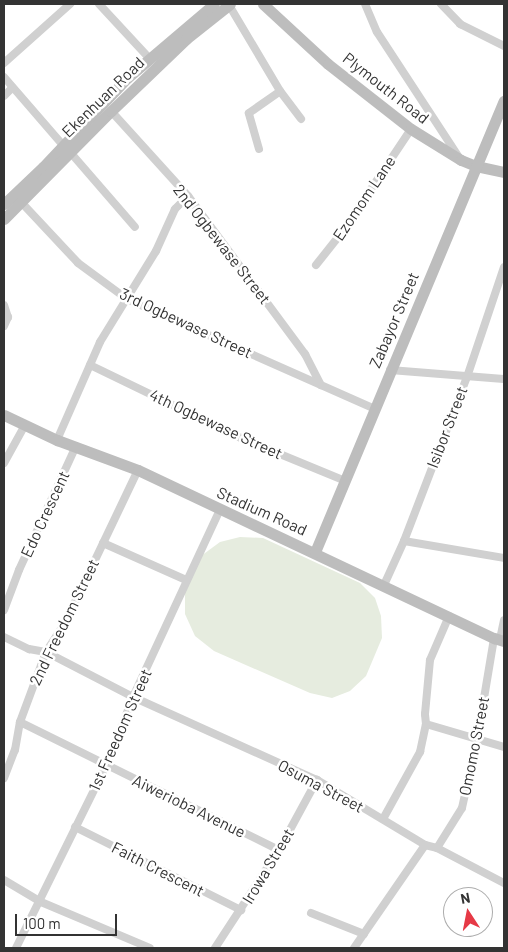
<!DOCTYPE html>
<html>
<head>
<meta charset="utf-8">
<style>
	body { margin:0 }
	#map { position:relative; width:508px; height:952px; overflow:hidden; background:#fff; font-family:Barlow,sans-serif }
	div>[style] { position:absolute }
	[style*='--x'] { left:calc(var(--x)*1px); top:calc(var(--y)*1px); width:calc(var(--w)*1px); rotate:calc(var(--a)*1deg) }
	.green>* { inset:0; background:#e6ecdf }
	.street>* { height:8px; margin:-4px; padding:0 4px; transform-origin:4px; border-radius:4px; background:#d0d0d0 }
	.secondary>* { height:11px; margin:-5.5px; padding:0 5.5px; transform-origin:5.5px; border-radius:5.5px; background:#bdbdbd }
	span { translate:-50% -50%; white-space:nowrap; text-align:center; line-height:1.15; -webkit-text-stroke:5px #fff; paint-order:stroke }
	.street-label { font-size:16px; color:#333 }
	.frame { position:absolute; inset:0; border:5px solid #333; pointer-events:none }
	.north { position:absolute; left:443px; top:887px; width:50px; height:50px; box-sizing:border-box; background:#fff; border:1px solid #adadad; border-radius:50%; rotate:349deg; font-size:14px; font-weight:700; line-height:20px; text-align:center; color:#333 }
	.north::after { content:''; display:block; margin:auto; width:18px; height:22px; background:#e63946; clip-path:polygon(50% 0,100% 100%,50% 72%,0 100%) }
	.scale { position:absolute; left:15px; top:914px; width:102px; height:22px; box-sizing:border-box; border:2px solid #333; border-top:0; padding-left:6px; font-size:15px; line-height:18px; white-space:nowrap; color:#333; -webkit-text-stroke:4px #fff; paint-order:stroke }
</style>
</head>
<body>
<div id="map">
	<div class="green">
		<div style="clip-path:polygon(240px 537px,263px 538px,360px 583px,375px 598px,381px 616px,382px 638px,366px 676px,350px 691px,332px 698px,310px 693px,214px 651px,195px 636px,185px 614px,185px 592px,201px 556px,220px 542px)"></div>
	</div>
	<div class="street">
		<div style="--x:99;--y:4;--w:74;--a:47.2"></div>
		<div style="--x:365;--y:4;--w:30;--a:67"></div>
		<div style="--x:377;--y:32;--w:148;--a:56.8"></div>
		<div style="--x:441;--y:4;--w:28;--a:46"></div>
		<div style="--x:460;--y:24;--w:49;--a:26.6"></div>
		<div style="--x:229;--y:5;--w:100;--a:59.3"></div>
		<div style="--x:280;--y:91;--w:35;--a:53"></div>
		<div style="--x:4;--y:63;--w:89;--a:-41.8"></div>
		<div style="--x:4;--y:77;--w:90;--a:49.1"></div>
		<div style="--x:4;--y:96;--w:11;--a:-45"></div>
		<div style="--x:111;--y:111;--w:115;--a:47.8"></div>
		<div style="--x:188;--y:196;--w:197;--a:53.5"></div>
		<div style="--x:305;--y:354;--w:35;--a:63"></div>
		<div style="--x:259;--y:149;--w:37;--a:-106"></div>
		<div style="--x:249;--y:113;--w:38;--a:-35"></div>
		<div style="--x:70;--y:152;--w:99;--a:49.1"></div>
		<div style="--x:21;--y:202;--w:83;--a:46.9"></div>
		<div style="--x:78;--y:263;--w:61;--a:36.3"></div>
		<div style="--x:127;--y:299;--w:271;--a:23.9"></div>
		<div style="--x:316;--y:265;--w:43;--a:-51.5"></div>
		<div style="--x:343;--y:231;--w:123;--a:-56.3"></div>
		<div style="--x:4;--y:305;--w:13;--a:72"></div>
		<div style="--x:8;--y:317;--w:10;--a:114"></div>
		<div style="--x:90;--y:365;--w:168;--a:25.8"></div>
		<div style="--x:241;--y:438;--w:110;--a:22.4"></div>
		<div style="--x:390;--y:370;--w:114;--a:4.5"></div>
		<div style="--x:57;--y:440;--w:107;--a:-66.3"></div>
		<div style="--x:100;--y:342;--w:107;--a:-58.4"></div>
		<div style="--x:156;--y:251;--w:46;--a:-65.7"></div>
		<div style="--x:175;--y:209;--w:18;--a:-45"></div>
		<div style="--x:4;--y:463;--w:43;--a:-61.1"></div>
		<div style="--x:404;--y:541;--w:101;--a:9.6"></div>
		<div style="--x:103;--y:543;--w:91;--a:24"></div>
		<div style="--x:384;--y:585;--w:48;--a:-65.6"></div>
		<div style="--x:404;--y:541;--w:176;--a:-69"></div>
		<div style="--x:467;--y:377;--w:116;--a:-71.4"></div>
		<div style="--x:4;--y:610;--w:43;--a:-69.4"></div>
		<div style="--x:19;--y:570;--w:136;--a:-65.3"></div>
		<div style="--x:4;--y:637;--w:28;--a:26"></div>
		<div style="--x:29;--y:649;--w:17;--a:10"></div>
		<div style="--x:46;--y:652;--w:98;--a:27.3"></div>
		<div style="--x:133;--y:697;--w:202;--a:24.3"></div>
		<div style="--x:317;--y:780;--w:126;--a:31"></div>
		<div style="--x:425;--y:845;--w:12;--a:14"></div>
		<div style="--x:437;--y:848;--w:76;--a:27.6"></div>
		<div style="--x:500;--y:639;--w:19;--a:-78"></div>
		<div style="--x:20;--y:722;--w:289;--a:26.3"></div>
		<div style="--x:426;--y:724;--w:81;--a:16.4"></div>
		<div style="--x:4;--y:778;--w:30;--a:-69"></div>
		<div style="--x:15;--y:750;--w:28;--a:-80"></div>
		<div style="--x:20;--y:722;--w:75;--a:-69.6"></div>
		<div style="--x:46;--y:652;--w:35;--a:-57"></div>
		<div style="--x:65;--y:623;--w:170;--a:-64.5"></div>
		<div style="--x:383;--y:819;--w:77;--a:-61.1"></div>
		<div style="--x:420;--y:752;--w:29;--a:-78"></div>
		<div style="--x:426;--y:724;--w:10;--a:-96"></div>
		<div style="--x:425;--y:714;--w:54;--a:-84.7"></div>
		<div style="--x:430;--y:660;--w:48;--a:-66.6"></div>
		<div style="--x:75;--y:827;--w:186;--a:26.6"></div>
		<div style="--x:437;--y:848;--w:47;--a:-58"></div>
		<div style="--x:462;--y:808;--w:70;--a:-77.6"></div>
		<div style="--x:477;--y:740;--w:103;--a:-80.5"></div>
		<div style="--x:4;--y:880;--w:43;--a:30.7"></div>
		<div style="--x:41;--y:902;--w:118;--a:22.9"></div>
		<div style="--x:311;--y:913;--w:57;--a:21.6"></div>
		<div style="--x:16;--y:948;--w:203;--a:-63.7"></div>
		<div style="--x:106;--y:766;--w:74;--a:-68.6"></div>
		<div style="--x:133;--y:697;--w:206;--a:-65.1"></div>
		<div style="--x:215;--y:948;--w:117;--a:-56.9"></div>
		<div style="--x:279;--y:850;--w:80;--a:-61.5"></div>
		<div style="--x:354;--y:948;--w:125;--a:-55.4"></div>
	</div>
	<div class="secondary">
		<div style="--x:263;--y:4;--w:88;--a:42.7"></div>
		<div style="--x:328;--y:64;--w:105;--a:38.1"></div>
		<div style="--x:411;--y:129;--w:59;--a:31.8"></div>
		<div style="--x:461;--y:160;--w:16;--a:22"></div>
		<div style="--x:476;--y:166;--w:29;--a:12"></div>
		<div style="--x:4;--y:204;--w:54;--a:-43.5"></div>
		<div style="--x:43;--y:167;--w:122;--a:-46.7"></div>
		<div style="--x:127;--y:78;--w:114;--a:-40.4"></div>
		<div style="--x:4;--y:219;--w:152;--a:-45.3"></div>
		<div style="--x:111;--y:111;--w:104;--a:-43.8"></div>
		<div style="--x:186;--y:39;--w:56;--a:-38.5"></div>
		<div style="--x:4;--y:415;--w:59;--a:25.3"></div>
		<div style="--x:57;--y:440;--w:86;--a:20.3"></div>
		<div style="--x:138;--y:470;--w:394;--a:25.3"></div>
		<div style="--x:494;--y:638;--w:10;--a:17"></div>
		<div style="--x:315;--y:552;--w:489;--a:-67.3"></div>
	</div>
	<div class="street-label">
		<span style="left:386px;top:88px;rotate:38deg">Plymouth Road</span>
		<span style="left:103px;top:97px;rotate:-44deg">Ekenhuan Road</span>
		<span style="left:364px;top:198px;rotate:-56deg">Ezomom Lane</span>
		<span style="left:222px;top:244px;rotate:52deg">2nd Ogbewase Street</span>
		<span style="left:394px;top:320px;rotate:-67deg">Zabayor Street</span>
		<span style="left:186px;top:323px;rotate:25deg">3rd Ogbewase Street</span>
		<span style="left:216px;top:424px;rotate:25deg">4th Ogbewase Street</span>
		<span style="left:447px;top:427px;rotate:-69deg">Isibor Street</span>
		<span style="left:262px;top:511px;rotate:24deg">Stadium Road</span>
		<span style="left:45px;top:514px;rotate:-65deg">Edo Crescent</span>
		<span style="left:64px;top:622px;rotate:-64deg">2nd Freedom Street</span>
		<span style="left:120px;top:730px;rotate:-66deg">1st Freedom Street</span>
		<span style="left:474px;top:746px;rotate:-79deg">Omomo Street</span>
		<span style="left:321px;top:786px;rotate:28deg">Osuma Street</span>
		<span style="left:189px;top:806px;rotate:26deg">Aiwerioba Avenue</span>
		<span style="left:268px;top:866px;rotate:-59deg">Irowa Street</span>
		<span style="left:158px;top:869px;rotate:27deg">Faith Crescent</span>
	</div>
	<div class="frame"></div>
	<div class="north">N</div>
	<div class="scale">100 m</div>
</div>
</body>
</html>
